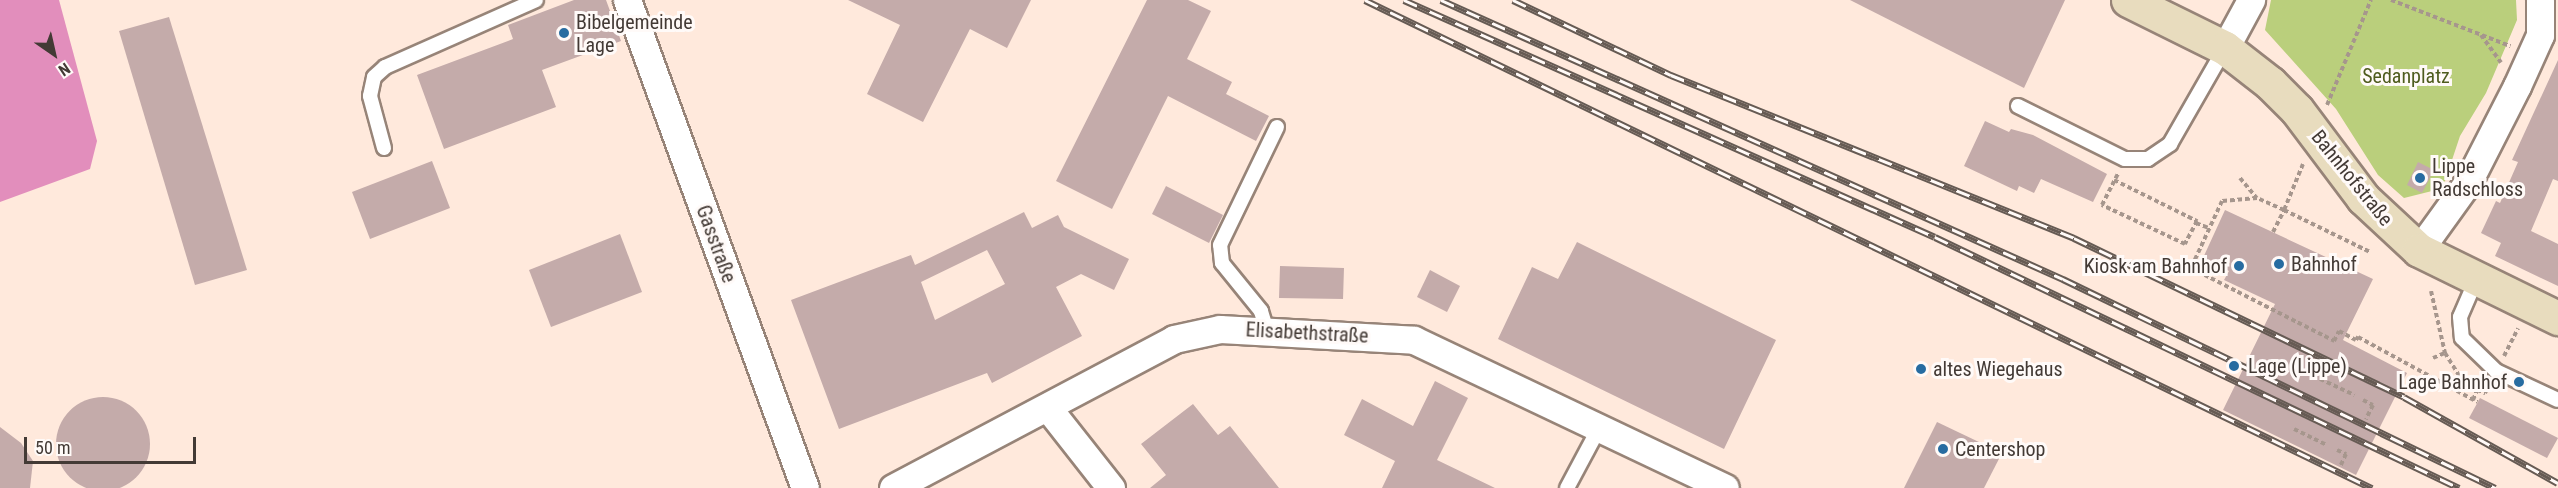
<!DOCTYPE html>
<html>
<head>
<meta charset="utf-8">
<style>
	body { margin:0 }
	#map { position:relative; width:2558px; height:488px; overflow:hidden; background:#ffe9dc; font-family:"Roboto Condensed",sans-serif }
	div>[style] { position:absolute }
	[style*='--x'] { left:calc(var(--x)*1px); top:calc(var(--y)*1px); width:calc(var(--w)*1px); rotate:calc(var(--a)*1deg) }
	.green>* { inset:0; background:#bacf7c }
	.water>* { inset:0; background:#e28ebc }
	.building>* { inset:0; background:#c4abaa }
	.round { border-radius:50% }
	.path>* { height:4px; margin-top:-2px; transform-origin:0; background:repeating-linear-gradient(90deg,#a6968d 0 4.5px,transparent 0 7.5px) }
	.roads { filter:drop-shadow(2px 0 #978478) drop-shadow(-2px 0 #978478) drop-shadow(0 2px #978478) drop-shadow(0 -2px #978478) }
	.lane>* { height:14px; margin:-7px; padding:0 7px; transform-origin:7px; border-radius:7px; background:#fff }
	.street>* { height:27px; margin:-13.5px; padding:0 13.5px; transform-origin:13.5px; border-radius:13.5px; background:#fff }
	.secondary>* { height:33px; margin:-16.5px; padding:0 16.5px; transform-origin:16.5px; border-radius:16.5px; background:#e8dcbe }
	.rail>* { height:7px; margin-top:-3.5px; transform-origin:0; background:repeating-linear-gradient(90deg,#fffaf8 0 14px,#665b54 0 28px); box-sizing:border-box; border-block:2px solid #665b54 }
	.dots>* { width:16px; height:16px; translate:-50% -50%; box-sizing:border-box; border:3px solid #fffaf8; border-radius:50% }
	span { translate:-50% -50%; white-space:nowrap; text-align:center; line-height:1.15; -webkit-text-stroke:6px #fffaf8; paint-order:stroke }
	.poi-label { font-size:20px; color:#433a35 }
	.left { translate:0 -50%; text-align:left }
	.right { translate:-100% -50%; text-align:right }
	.park-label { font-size:20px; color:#4f5c1e }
	.street-label { font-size:20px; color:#433a35 }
	.north { position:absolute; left:24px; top:24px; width:60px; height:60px; -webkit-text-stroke:4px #fffaf8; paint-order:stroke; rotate:146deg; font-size:16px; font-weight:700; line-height:24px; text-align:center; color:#433a35 }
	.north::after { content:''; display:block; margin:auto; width:21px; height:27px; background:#433a35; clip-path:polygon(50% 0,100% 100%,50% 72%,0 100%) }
	.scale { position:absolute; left:24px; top:437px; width:172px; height:27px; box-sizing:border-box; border:3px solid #433a35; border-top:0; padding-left:8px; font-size:18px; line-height:21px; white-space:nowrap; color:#433a35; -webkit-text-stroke:4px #fffaf8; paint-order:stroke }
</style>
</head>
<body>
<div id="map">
	<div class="green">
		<div style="clip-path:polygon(2271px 0,2516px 0,2517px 20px,2486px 93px,2460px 136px,2445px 181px,2432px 191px,2404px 198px,2378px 175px,2336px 109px,2265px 30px)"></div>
	</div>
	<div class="water">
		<div style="clip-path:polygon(0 0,59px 0,97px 141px,90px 169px,0 202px)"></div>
	</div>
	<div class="building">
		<div style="clip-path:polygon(574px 0,606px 0,621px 41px,542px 70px,556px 107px,444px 149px,417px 75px,513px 39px,508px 25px)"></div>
		<div style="clip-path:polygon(848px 0,1031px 0,1007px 48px,970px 29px,923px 122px,867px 94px,900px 25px)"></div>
		<div style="clip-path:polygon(1147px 0,1188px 0,1211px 11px,1187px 59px,1232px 82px,1226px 94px,1269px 116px,1256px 141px,1168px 96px,1112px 209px,1056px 181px)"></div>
		<div style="clip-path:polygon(1850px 0,2065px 0,2024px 88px)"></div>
		<div style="clip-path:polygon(169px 17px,247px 270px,195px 285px,119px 31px)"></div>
		<div style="clip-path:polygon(2558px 60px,2558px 181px,2553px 179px,2531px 231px,2558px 244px,2558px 286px,2495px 256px,2501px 243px,2481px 233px,2496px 201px,2500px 203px,2518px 162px,2512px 160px)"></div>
		<div style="clip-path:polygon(1985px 121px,2009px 132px,2011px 129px,2033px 135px,2107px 174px,2093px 202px,2041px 179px,2034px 193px,2019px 186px,2017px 191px,1964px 166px)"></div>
		<div style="clip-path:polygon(432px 161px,450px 208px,370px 239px,352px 192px)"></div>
		<div style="clip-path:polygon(2418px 162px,2434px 170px,2422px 193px,2407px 185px)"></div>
		<div style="clip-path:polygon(1166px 186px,1223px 215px,1209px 243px,1152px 214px)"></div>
		<div style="clip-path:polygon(2225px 210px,2373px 279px,2343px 340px,2407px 373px,2356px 475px,2223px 410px,2275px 304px,2224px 280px,2229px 271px,2203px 258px)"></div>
		<div style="clip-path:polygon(evenodd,1024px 212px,1032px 228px,1058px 215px,1064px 227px,1129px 259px,1114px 290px,1081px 274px,1056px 287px,1082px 336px,992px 383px,987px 373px,839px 429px,791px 300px,911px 255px,915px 265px,1024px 212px,987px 250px,1005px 284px,935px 320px,921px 282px,987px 250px)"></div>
		<div style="clip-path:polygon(620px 234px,642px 292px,551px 327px,529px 270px)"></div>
		<div style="clip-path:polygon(1577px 242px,1776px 340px,1724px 449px,1498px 339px,1532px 267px,1558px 279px)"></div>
		<div style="clip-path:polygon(1280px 266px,1344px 268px,1343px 299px,1279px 298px)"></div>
		<div style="clip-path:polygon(1430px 270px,1460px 286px,1447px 312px,1417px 297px)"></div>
		<div style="clip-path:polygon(1435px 381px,1468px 398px,1437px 460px,1495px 488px,1382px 488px,1395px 461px,1344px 435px,1362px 399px,1413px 426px)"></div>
		<div class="round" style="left:56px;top:397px;width:94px;height:94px"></div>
		<div style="clip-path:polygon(2480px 398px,2558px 438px,2547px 458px,2469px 418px)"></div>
		<div style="clip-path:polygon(1193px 404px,1218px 435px,1230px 426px,1279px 488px,1150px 488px,1166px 475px,1141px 444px)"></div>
		<div style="clip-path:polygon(1937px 422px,2002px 453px,1984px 488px,1904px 488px)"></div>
		<div style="clip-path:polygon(0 427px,21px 443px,33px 461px,30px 488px,0 488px)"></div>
	</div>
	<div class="path">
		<div style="--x:2391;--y:0;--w:128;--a:21.1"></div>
		<div style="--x:2481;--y:35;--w:34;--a:54"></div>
		<div style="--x:2327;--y:105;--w:114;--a:-67.3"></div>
		<div style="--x:2303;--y:164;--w:50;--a:112.4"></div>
		<div style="--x:2284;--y:210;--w:30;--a:-156"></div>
		<div style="--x:2257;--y:198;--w:35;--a:175"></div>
		<div style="--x:2222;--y:201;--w:74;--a:114.8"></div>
		<div style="--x:2191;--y:268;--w:161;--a:27"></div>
		<div style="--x:2334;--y:341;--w:11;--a:-63"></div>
		<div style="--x:2339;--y:331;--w:19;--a:28"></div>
		<div style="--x:2356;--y:340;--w:4;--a:-56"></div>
		<div style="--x:2358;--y:337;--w:136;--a:28.6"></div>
		<div style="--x:2240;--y:178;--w:26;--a:50"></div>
		<div style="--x:2114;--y:180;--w:93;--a:26.3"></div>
		<div style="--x:2197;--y:221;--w:26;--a:118"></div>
		<div style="--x:2185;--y:244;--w:92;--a:-154.8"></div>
		<div style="--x:2102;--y:205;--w:36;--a:-63"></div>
		<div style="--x:2196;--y:223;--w:14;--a:21"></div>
		<div style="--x:2273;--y:232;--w:25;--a:-63"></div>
		<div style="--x:2284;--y:210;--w:96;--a:26"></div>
		<div style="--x:2431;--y:291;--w:64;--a:77.3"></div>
		<div style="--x:2504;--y:356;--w:31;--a:-63"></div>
		<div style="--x:2433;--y:358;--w:13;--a:-23"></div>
		<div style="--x:2445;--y:353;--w:31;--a:58"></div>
		<div style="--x:2461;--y:379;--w:19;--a:35"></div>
		<div style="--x:2320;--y:379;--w:38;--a:25"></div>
		<div style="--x:2363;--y:400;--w:11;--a:27"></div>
		<div style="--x:2373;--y:405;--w:16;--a:117"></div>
		<div style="--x:2473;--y:400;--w:11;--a:-68"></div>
		<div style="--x:2477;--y:390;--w:9;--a:21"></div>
		<div style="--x:2485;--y:393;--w:7;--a:-63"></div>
		<div style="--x:2294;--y:429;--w:37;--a:26"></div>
		<div style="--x:2337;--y:450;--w:10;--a:24"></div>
		<div style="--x:2346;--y:454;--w:14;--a:115"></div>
	</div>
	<div class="roads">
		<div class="lane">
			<div style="--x:2018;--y:106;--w:119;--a:26.4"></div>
			<div style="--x:2125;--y:159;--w:23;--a:0"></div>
			<div style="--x:2148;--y:159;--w:27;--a:-34"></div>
			<div style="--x:2170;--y:144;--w:111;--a:-60.2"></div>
			<div style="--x:384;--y:148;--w:54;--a:-105.1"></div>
			<div style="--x:370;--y:96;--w:19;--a:-78"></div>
			<div style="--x:374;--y:77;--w:15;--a:-42"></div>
			<div style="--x:385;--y:67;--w:165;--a:-23.9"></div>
			<div style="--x:2476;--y:280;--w:40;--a:113.4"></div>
			<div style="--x:2460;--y:317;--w:21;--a:85"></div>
			<div style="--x:2462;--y:338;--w:47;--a:44.1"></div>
			<div style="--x:2496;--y:371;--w:68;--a:25.1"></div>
			<div style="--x:1267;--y:331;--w:21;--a:-107"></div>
			<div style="--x:1261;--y:311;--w:62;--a:-129.1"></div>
			<div style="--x:1222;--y:263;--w:18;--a:-96"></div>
			<div style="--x:1220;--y:245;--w:131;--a:-64.2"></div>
			<div style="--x:1567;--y:488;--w:68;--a:-61.9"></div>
		</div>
		<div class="street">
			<div style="--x:627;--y:0;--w:519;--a:69.96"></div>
			<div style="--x:2225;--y:48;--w:55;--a:-61.6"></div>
			<div style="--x:2419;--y:250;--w:84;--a:-54.2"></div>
			<div style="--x:2468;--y:182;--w:108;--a:-63"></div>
			<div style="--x:2517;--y:86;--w:56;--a:-65.7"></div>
			<div style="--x:2540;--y:35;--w:35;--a:-90"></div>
			<div style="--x:1048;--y:408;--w:102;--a:51.8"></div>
			<div style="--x:893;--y:488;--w:318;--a:-27.9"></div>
			<div style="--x:1174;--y:339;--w:47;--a:-12.3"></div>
			<div style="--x:1220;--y:329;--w:194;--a:3.2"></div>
			<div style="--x:1414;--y:340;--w:344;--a:25.4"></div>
		</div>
		<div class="secondary">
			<div style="--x:2128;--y:0;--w:108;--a:26.3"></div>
			<div style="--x:2225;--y:48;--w:57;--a:37.9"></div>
			<div style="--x:2270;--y:83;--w:38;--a:45"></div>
			<div style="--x:2297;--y:110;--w:110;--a:53.1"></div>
			<div style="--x:2363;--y:198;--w:76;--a:42.9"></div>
			<div style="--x:2419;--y:250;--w:155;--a:26.1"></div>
		</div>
	</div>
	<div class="rail">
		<div style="--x:1365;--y:0;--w:1119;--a:25.86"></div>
		<div style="--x:1404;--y:0;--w:581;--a:24.05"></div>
		<div style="--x:1935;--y:237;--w:581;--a:25.59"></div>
		<div style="--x:1441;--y:0;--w:682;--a:24.16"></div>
		<div style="--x:2063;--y:279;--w:480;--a:25.8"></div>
		<div style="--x:1513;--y:0;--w:175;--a:25.4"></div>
		<div style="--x:1671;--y:75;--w:435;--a:22"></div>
		<div style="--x:2074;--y:238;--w:366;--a:25.7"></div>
		<div style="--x:2404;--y:397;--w:176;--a:29.2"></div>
	</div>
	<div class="dots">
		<div style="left:564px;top:33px;background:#276ca1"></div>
		<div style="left:2420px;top:178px;background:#276ca1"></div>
		<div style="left:2279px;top:264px;background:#276ca1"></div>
		<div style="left:2239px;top:266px;background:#276ca1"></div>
		<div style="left:2234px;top:366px;background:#276ca1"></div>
		<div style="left:1921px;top:369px;background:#276ca1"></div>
		<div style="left:2519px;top:382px;background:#276ca1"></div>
		<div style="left:1943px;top:449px;background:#276ca1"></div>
	</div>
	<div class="poi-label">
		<span class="left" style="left:576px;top:34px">Bibelgemeinde<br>Lage</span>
		<span class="left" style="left:2432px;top:178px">Lippe<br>Radschloss</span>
		<span class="left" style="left:2291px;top:264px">Bahnhof</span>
		<span class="right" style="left:2227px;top:266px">Kiosk am Bahnhof</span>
		<span class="left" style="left:2248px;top:366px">Lage (Lippe)</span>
		<span class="left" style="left:1933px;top:369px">altes Wiegehaus</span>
		<span class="right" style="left:2507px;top:382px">Lage Bahnhof</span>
		<span class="left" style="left:1955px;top:449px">Centershop</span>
	</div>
	<div class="park-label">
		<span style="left:2406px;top:76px">Sedanplatz</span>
	</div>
	<div class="street-label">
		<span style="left:2352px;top:178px;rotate:51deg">Bahnhofstraße</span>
		<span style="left:716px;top:244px;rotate:70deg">Gasstraße</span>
		<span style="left:1307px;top:333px;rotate:3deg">Elisabethstraße</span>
	</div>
	<div class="north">N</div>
	<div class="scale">50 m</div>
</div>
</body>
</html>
